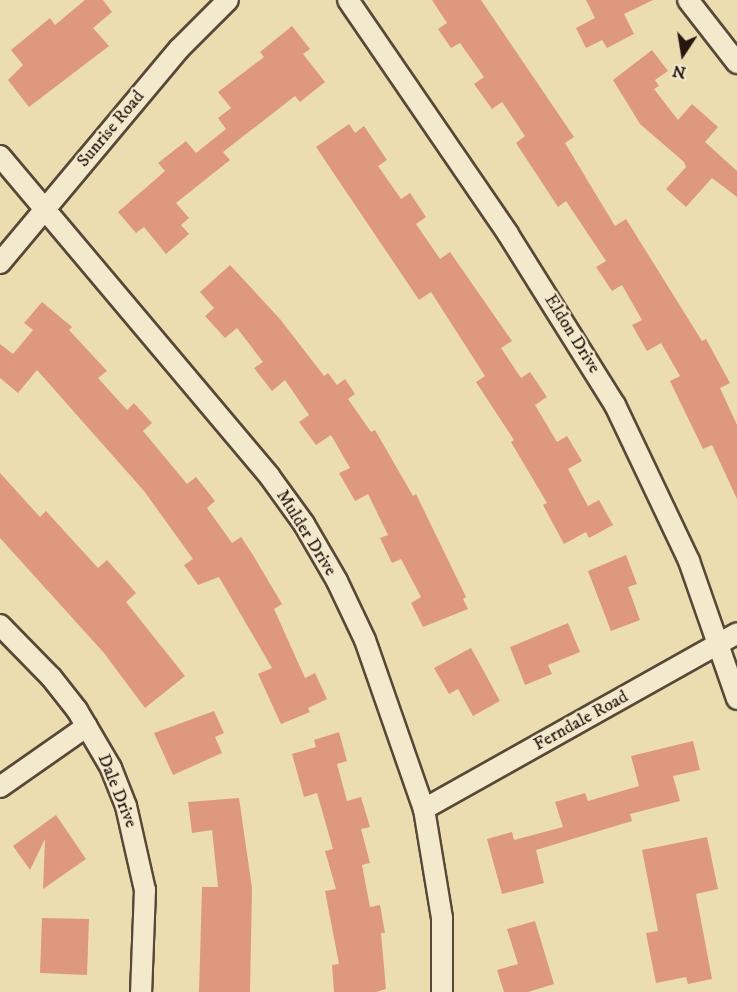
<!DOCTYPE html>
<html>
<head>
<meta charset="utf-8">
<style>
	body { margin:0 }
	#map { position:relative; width:737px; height:992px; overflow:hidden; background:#ecddb0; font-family:"IM FELL DW Pica",serif }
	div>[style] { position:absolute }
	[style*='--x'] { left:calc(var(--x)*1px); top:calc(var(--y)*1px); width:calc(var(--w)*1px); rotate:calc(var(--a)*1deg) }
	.building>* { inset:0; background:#de997c }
	.roads { filter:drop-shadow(2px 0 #574837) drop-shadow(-2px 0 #574837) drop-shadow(0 2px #574837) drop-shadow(0 -2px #574837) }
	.street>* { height:20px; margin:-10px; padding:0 10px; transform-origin:10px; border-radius:10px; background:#f3e9cc }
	span { translate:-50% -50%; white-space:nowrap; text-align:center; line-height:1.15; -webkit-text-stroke:4.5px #f3e9cc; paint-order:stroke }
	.street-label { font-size:18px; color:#25160f }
	.north { position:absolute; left:653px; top:24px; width:60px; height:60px; -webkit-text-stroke:4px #f3e9cc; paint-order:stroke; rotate:192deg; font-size:16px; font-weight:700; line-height:24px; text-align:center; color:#25160f }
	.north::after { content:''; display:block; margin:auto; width:21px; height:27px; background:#25160f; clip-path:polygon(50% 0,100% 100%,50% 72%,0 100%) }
</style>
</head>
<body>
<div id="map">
	<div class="building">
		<div style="clip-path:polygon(85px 0,103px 0,112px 12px,93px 28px,109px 46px,29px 107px,8px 80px,23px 65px,11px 50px,50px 18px,55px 25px)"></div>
		<div style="clip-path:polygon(432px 0,481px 0,574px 137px,565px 143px,615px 226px,626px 219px,702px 341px,706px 339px,730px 383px,720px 388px,737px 425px,737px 499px,712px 445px,703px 449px,670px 381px,680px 376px,661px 343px,647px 351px,632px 325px,642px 320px,622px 285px,612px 291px,596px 267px,606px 261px,566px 201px,558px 207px,516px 143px,525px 136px,502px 102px,492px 109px,474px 84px,484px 77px,460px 43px,451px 48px,438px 29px,447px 23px)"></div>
		<div style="clip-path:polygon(586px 0,653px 0,624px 14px,634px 34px,607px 48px,602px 40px,586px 48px,576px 28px,595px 18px)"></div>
		<div style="clip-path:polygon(292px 26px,310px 49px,303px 54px,325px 82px,300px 102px,295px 96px,223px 152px,230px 160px,176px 203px,189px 218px,181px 225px,189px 234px,166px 254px,144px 227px,136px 233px,118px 212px,165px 171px,158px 163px,186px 141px,196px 153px,226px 129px,218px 118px,231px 108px,218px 92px,264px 57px,260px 52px)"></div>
		<div style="clip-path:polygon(652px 50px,668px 71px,655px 80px,659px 86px,654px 89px,678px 120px,692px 104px,718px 127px,705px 142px,737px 171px,737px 197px,712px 178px,686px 207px,666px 189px,686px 167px,684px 162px,640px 124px,613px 80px)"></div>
		<div style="clip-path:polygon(349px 124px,355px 133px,364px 126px,387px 160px,378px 166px,401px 199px,410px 193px,426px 217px,416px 224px,440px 259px,450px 252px,512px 341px,501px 348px,521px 378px,530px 372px,547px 397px,535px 405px,557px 442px,567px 436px,582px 461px,568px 469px,588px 506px,599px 500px,613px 525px,589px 538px,586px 532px,564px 544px,543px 505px,547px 503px,511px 442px,514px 440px,476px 382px,485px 376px,431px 292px,419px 300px,316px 147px)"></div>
		<div style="clip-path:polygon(230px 265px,280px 319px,324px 376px,328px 373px,337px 385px,345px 379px,355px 394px,348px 399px,371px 432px,375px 430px,413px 496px,416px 494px,466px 597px,463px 599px,468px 609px,423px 627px,411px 603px,421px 597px,401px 559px,392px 563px,380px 538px,388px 535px,368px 494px,355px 501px,339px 473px,350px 468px,331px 435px,316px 445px,299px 422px,309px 415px,285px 380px,272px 391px,254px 368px,263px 362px,237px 328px,225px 338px,205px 316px,214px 308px,200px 292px)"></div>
		<div style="clip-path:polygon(42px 302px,72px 327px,69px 330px,107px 371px,98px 378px,127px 410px,134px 403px,152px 423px,143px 431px,187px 484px,196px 477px,215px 501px,207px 508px,232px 543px,241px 537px,253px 555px,282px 604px,274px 609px,305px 678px,315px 673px,327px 699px,308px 708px,310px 712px,281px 724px,258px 674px,272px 668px,219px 577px,198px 585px,184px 565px,193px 559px,144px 491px,37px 370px,18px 393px,0 378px,0 344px,13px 354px,33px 330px,24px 323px)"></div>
		<div style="clip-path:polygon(0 473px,40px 517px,46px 511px,98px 568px,107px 560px,136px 593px,126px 602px,185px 676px,145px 708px,104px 653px,0 538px)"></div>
		<div style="clip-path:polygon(626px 555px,637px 584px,628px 587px,640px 620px,611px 631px,588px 571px)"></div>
		<div style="clip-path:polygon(568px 623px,580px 652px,548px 665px,552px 674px,525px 685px,510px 647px)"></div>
		<div style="clip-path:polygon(471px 648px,500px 701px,473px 716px,458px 689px,449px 694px,434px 668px)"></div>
		<div style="clip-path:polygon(214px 711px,224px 733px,215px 737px,222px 753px,173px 775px,154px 733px)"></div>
		<div style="clip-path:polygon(339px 732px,347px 761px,337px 764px,347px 801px,361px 797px,370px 827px,361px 829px,370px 863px,362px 865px,370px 907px,380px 905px,385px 933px,381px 933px,386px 989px,376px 992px,334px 992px,332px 965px,339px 964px,325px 891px,336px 889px,325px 851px,333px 849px,317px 793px,304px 797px,292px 754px,316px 747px,314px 740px)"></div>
		<div style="clip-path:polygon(693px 741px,700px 770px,673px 776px,680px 801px,630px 814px,632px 821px,536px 850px,544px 883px,502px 894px,487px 839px,512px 832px,514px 840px,563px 827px,555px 802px,585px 793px,588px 801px,639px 786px,631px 756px)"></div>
		<div style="clip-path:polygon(239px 798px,252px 888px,250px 992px,199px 992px,202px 887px,218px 887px,212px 830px,192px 833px,188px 802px)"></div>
		<div style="clip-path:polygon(56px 815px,86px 859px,43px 889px,45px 839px,30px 870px,13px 846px)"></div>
		<div style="clip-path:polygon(707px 837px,718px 889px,696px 894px,712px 979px,688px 984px,686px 977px,656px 983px,646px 933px,658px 931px,642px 850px)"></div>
		<div style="clip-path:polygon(42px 918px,89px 919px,87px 975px,40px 973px)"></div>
		<div style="clip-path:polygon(535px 921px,554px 984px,528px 992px,504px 992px,497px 970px,518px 964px,507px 929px)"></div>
	</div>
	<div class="roads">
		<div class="street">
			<div style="--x:348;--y:0;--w:283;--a:55.6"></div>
			<div style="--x:508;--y:234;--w:202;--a:58"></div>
			<div style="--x:615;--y:405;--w:173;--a:64.6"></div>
			<div style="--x:689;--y:561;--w:146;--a:70.8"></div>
			<div style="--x:688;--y:0;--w:80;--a:52.1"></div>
			<div style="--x:0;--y:156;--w:419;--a:49.9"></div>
			<div style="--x:270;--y:477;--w:58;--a:54.1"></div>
			<div style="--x:304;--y:524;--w:66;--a:59.9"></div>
			<div style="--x:337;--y:581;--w:65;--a:64.6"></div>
			<div style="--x:365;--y:640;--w:179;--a:70.8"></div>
			<div style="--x:424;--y:809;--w:110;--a:80.6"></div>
			<div style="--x:442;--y:918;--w:74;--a:90"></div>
			<div style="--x:0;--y:263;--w:279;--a:-50.1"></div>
			<div style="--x:179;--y:49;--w:69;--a:-45"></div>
			<div style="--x:0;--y:625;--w:73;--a:45.6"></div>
			<div style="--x:51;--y:677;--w:42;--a:51.8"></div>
			<div style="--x:77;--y:710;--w:67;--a:59.6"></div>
			<div style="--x:111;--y:768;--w:41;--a:68.5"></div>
			<div style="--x:126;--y:806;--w:86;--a:77.3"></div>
			<div style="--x:145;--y:890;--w:102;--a:92.2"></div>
			<div style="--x:0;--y:787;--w:106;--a:-35"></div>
			<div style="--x:424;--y:809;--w:359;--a:-29.3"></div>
		</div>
	</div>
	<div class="street-label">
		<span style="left:111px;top:129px;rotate:-50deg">Sunrise Road</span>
		<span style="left:572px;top:334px;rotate:58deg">Eldon Drive</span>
		<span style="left:306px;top:533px;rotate:58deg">Mulder Drive</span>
		<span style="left:581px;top:721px;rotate:-29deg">Ferndale Road</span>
		<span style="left:117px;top:791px;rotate:68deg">Dale Drive</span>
	</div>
	<div class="north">N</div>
</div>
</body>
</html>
